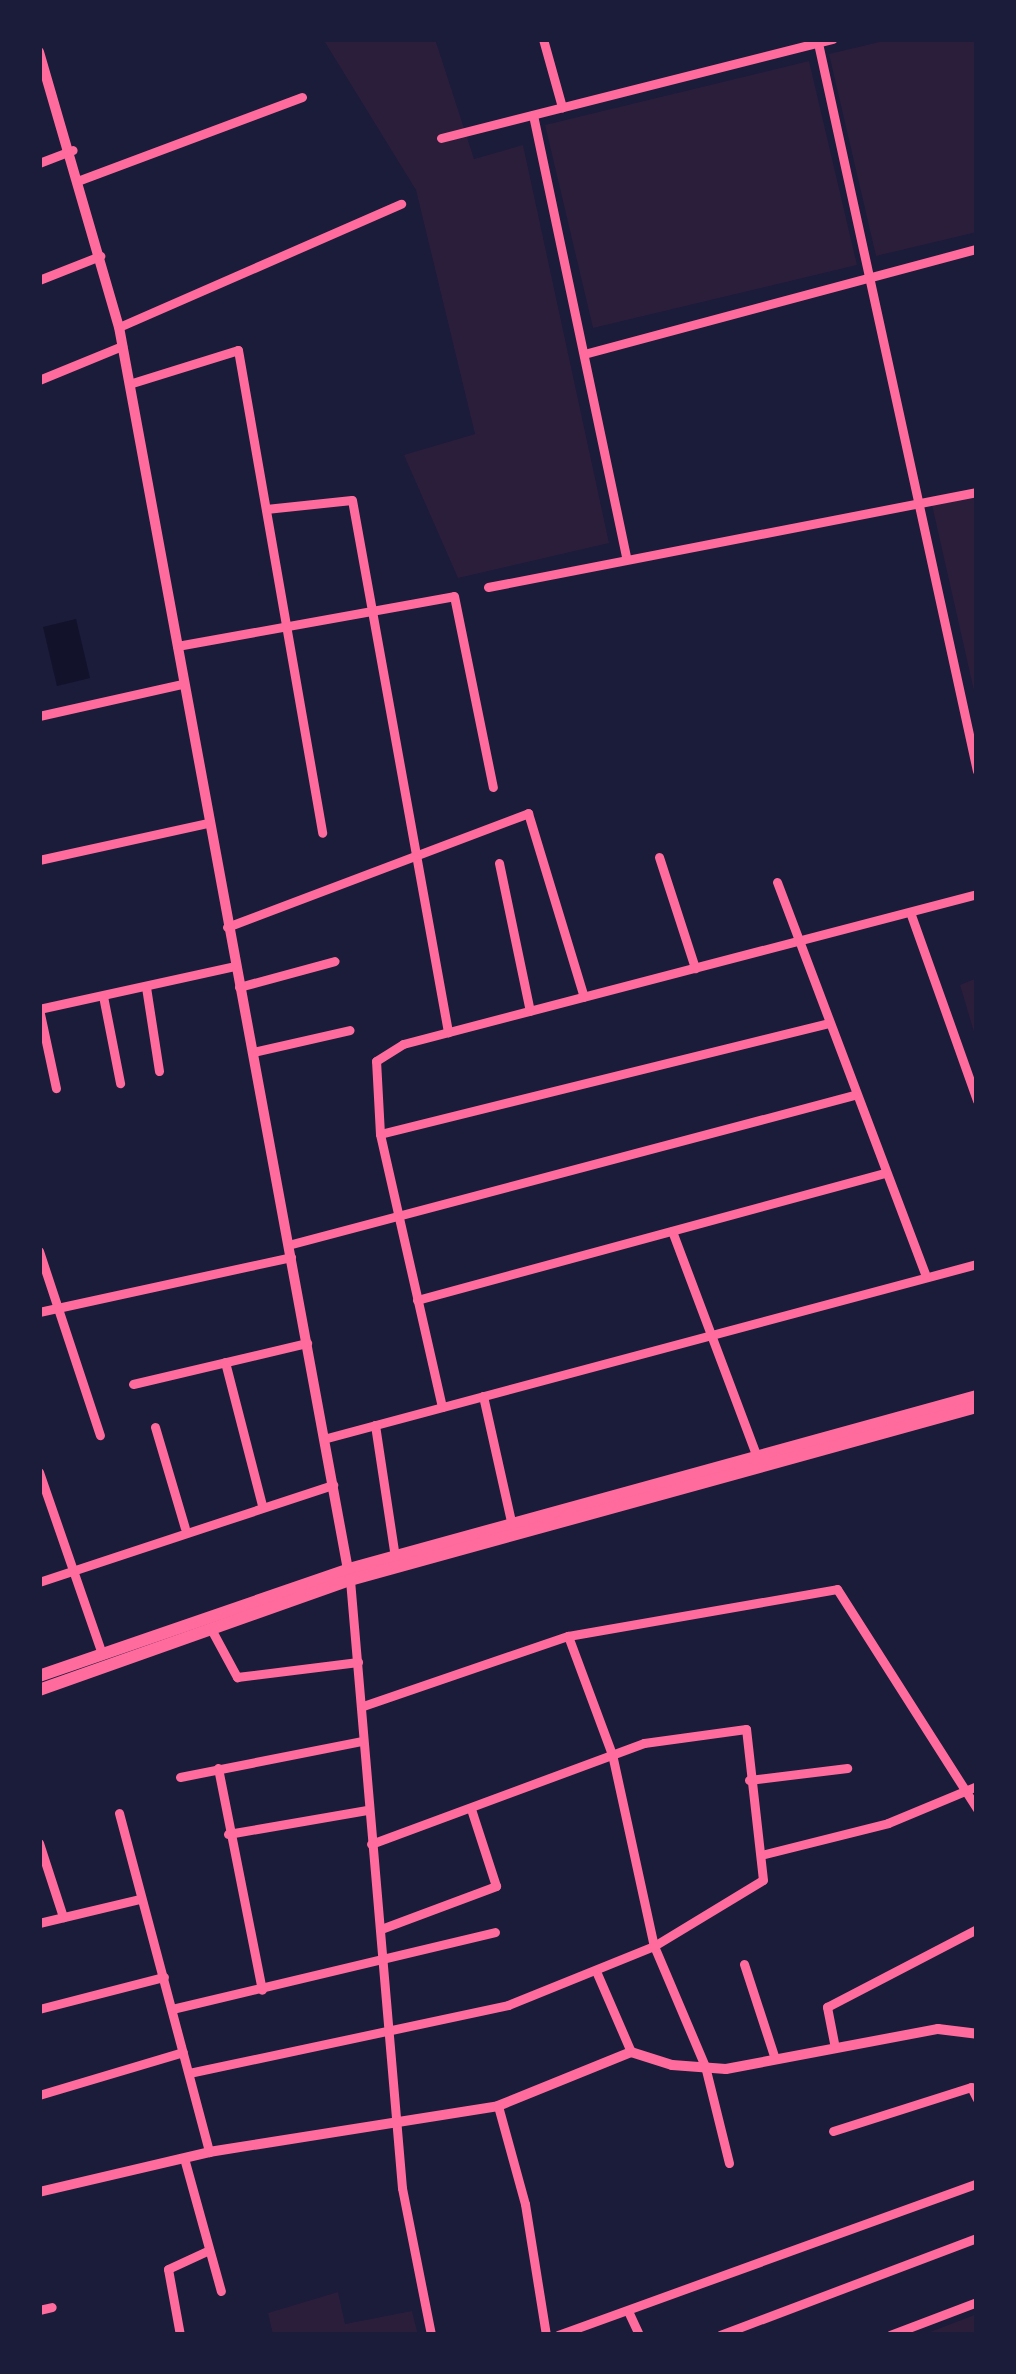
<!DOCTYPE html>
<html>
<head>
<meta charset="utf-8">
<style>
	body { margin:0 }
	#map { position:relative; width:1016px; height:2374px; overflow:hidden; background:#1b1b3a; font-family:"Nunito Sans",sans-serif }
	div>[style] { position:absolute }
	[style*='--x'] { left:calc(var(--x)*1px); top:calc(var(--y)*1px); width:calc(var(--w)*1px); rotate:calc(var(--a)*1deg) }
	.green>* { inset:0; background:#2a1e3b }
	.water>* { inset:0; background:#12122b }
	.minor>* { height:9px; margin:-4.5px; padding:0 4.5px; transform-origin:4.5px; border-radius:4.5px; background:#ff6b9d }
	.tertiary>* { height:10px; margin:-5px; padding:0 5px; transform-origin:5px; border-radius:5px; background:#ff6b9d }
	.secondary>* { height:12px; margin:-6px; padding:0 6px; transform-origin:6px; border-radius:6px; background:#ff6b9d }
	span { translate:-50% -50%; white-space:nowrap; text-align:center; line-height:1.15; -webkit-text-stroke:10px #1b1b3a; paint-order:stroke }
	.frame { position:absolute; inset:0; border:42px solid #1b1b3a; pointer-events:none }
</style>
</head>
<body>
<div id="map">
	<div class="green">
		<div style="clip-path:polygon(323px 39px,435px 39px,474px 159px,523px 145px,609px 543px,458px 578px,404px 455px,475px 434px,416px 190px)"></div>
		<div style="clip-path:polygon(892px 39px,977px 39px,977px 232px,876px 256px,829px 54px)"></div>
		<div style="clip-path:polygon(809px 61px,857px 265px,593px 328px,545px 125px)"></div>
		<div style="clip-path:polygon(977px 497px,977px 704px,932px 505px)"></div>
		<div style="clip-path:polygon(977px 978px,977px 1042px,960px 985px)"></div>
		<div style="clip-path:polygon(338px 2292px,345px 2324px,412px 2311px,418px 2335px,273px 2335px,268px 2313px)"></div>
		<div style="clip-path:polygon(977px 2314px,977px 2335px,922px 2335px)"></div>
	</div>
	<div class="water">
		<div style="clip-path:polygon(76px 619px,90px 678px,57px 686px,43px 627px)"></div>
	</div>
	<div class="minor">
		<div style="--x:543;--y:39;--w:71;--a:74.4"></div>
		<div style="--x:818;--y:43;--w:745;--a:77.68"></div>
		<div style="--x:533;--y:115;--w:451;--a:78.1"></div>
		<div style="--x:441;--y:138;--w:404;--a:-14.2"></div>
		<div style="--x:39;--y:163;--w:36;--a:-21"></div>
		<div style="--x:80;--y:180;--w:237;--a:-20.5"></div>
		<div style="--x:39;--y:280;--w:66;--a:-21.5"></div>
		<div style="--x:119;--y:327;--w:308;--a:-23.6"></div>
		<div style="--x:584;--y:354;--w:407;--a:-15"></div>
		<div style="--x:39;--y:380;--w:90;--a:-22.3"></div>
		<div style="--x:129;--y:384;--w:114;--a:-17.3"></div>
		<div style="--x:238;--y:350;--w:490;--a:80.1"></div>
		<div style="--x:266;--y:509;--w:86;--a:-6"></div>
		<div style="--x:352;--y:500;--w:541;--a:79.77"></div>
		<div style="--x:488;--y:587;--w:498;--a:-11"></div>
		<div style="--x:177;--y:646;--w:281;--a:-10.2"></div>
		<div style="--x:454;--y:596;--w:195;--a:78.5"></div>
		<div style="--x:39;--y:716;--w:147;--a:-12.6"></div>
		<div style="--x:659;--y:857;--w:117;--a:72"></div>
		<div style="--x:39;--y:860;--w:172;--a:-12.4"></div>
		<div style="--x:499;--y:863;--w:151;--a:78.2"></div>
		<div style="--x:777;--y:882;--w:422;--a:69.3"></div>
		<div style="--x:910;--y:912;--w:200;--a:70.4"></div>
		<div style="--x:227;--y:927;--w:322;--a:-20.7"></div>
		<div style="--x:528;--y:813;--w:192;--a:73.1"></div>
		<div style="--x:146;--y:987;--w:85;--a:81.2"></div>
		<div style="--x:239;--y:987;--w:99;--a:-15.2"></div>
		<div style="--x:103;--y:996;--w:89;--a:78.9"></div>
		<div style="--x:39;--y:1009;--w:200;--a:-12.4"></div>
		<div style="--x:39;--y:1009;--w:81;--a:77.9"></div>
		<div style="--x:253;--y:1052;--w:99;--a:-12.8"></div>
		<div style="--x:380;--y:1134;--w:462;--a:-13.9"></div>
		<div style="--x:672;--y:1231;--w:247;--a:69.4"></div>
		<div style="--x:288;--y:1245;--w:586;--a:-14.84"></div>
		<div style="--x:39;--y:1251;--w:194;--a:71.7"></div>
		<div style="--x:417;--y:1300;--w:485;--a:-15.2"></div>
		<div style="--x:39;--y:1312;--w:258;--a:-12.3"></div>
		<div style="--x:225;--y:1362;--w:148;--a:75.5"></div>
		<div style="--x:133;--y:1384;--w:179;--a:-13.3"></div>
		<div style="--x:483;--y:1396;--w:133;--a:77.4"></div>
		<div style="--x:442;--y:1407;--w:280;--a:-102.8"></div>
		<div style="--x:380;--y:1134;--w:73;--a:-93.1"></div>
		<div style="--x:376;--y:1061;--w:32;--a:-32"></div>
		<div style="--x:403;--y:1044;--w:593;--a:-14.65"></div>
		<div style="--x:375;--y:1425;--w:134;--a:81.4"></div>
		<div style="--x:155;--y:1427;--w:105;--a:73.5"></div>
		<div style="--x:327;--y:1438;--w:673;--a:-14.99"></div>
		<div style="--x:39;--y:1472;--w:193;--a:70.9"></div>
		<div style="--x:350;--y:1580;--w:610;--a:85.11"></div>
		<div style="--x:402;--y:2188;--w:150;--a:78.8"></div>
		<div style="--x:39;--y:1582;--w:310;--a:-18.3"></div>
		<div style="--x:211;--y:1629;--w:55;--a:61.6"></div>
		<div style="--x:237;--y:1677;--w:122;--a:-7.1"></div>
		<div style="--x:568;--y:1636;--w:126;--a:69.6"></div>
		<div style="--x:612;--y:1754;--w:197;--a:77.7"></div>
		<div style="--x:654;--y:1946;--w:130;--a:67"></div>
		<div style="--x:705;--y:2066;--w:100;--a:76.1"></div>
		<div style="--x:363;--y:1706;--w:217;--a:-18.9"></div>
		<div style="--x:568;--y:1636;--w:273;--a:-9.9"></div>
		<div style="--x:837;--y:1589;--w:261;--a:57.5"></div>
		<div style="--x:218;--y:1768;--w:226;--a:78.8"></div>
		<div style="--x:180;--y:1777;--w:186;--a:-11.2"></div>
		<div style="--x:749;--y:1780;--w:99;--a:-7"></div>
		<div style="--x:119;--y:1813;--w:351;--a:75.1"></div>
		<div style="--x:228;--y:1834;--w:141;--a:-9.8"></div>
		<div style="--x:39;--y:1843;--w:78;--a:72"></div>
		<div style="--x:765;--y:1854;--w:127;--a:-14.1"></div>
		<div style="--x:888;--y:1823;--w:96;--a:-22.6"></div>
		<div style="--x:39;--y:1923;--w:104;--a:-13.4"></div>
		<div style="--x:381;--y:1929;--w:123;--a:-20.5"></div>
		<div style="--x:496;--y:1886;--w:81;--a:-108"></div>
		<div style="--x:744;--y:1964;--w:100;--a:71.9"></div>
		<div style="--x:596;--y:1971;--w:88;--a:66.6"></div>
		<div style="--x:39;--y:2009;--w:129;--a:-14.4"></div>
		<div style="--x:172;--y:2009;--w:332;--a:-13.4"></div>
		<div style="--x:835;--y:2048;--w:42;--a:-101"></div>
		<div style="--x:827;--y:2007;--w:169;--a:-27.5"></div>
		<div style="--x:189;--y:2073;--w:326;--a:-12"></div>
		<div style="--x:508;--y:2005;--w:157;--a:-22"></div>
		<div style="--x:654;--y:1946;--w:127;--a:-31.2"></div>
		<div style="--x:763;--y:1880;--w:152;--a:-96.4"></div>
		<div style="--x:746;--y:1729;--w:103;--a:172.2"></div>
		<div style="--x:644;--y:1743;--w:291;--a:159.7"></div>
		<div style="--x:39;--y:2095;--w:150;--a:-16.6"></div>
		<div style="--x:498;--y:2106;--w:102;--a:74.6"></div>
		<div style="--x:525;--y:2204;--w:133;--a:80.9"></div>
		<div style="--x:833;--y:2131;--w:145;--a:-17.7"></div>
		<div style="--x:971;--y:2087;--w:13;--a:63"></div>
		<div style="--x:184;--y:2158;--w:138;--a:74.5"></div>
		<div style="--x:39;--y:2310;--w:13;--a:-13"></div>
		<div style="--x:628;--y:2311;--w:26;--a:65"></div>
		<div style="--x:180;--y:2335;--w:67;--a:-100.3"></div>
		<div style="--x:168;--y:2269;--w:43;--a:-24.8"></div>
		<div style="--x:558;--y:2335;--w:446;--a:-19.9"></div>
		<div style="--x:720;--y:2335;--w:275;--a:-20.7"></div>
		<div style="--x:890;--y:2335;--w:93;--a:-20.8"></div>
	</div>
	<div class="tertiary">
		<div style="--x:39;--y:52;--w:286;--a:73.8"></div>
		<div style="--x:119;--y:327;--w:1269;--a:79.56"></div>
		<div style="--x:39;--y:2192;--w:175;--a:-13.2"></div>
		<div style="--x:209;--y:2152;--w:293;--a:-9"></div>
		<div style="--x:498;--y:2106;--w:144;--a:-22.1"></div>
		<div style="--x:631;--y:2052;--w:43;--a:17.6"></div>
		<div style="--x:672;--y:2065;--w:54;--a:4.2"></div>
		<div style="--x:726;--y:2069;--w:216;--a:-10.7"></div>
		<div style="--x:938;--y:2029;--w:39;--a:7"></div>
	</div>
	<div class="secondary">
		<div style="--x:39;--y:1676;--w:328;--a:-19"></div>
		<div style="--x:349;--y:1569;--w:651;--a:-15.4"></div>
		<div style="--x:39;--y:1690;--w:330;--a:-19.5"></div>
		<div style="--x:350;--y:1580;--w:650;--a:-15.43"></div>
	</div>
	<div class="frame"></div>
</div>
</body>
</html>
